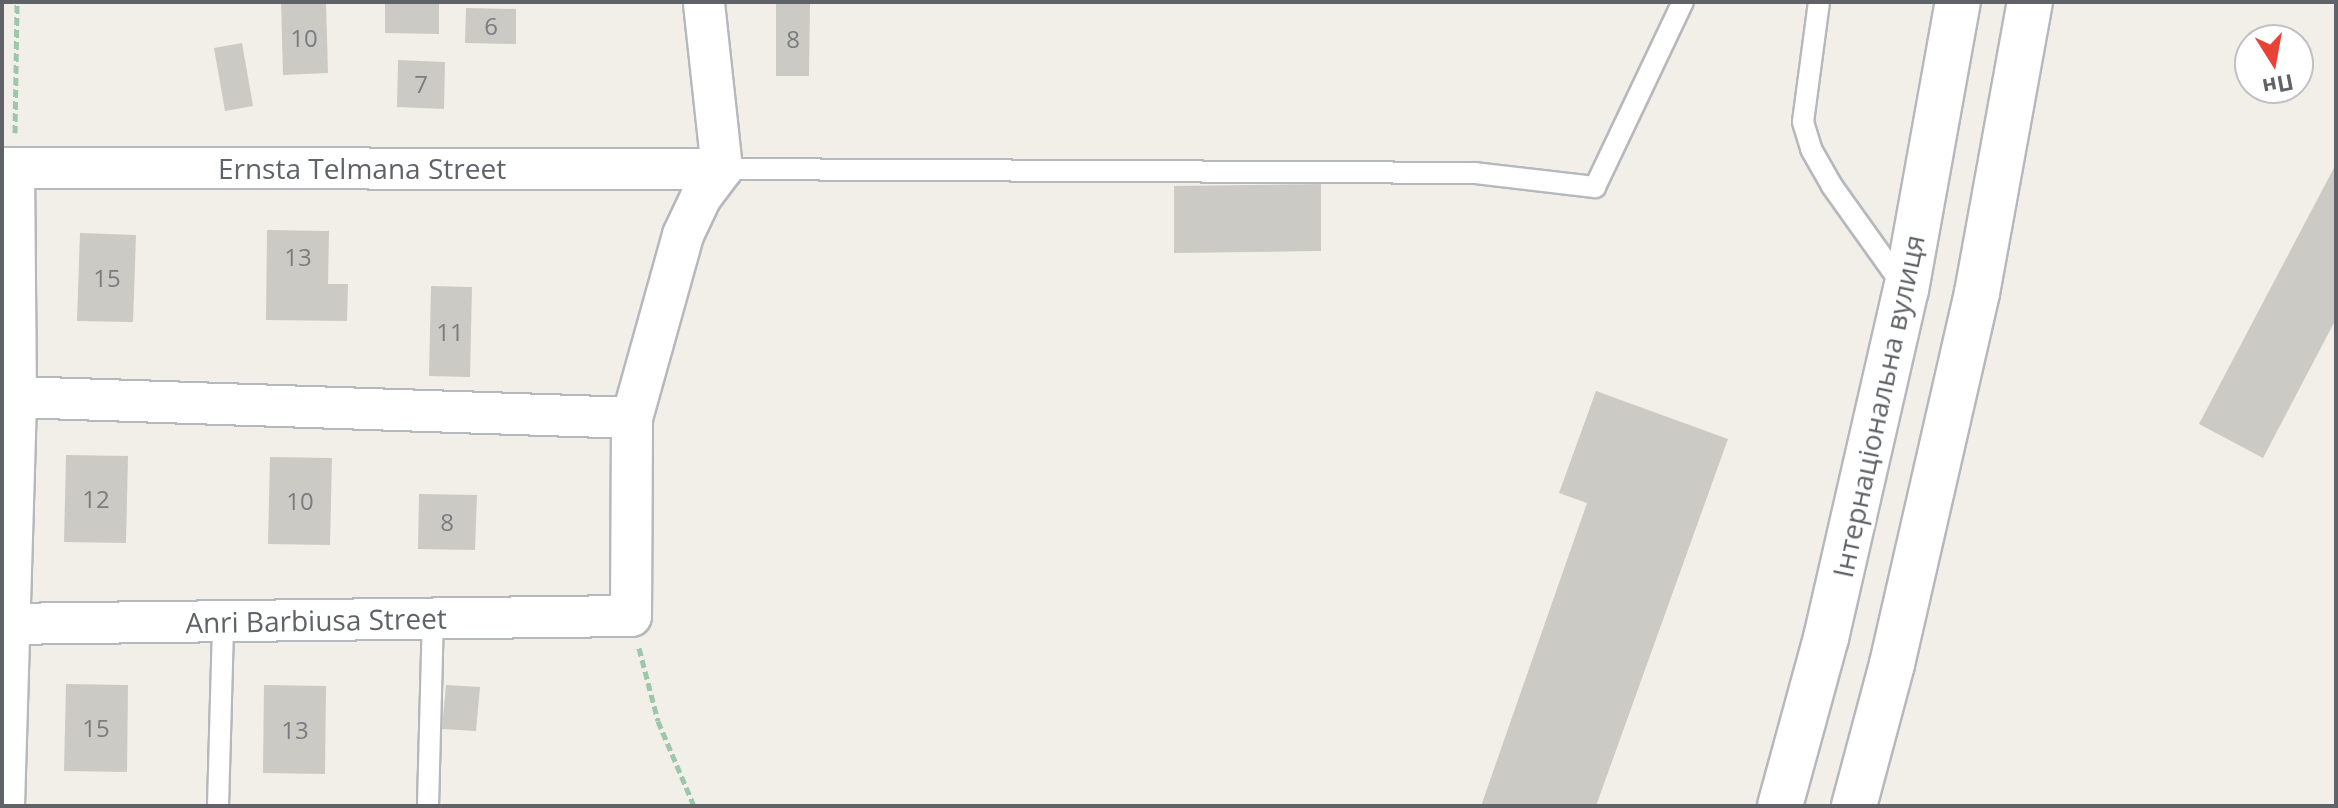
<!DOCTYPE html>
<html>
<head>
<meta charset="utf-8">
<style>
	body { margin:0 }
	#map { position:relative; width:2338px; height:808px; overflow:hidden; background:#f1efe8; font-family:"Open Sans",sans-serif }
	div>[style] { position:absolute }
	[style*='--x'] { left:calc(var(--x)*1px); top:calc(var(--y)*1px); width:calc(var(--w)*1px); rotate:calc(var(--a)*1deg) }
	.building>* { inset:0; background:#cccac5 }
	.path>* { height:5px; margin-top:-2.5px; transform-origin:0; background:repeating-linear-gradient(90deg,#9cc7a9 0 8px,transparent 0 12px) }
	.roads { filter:drop-shadow(2px 0 #b5b8bc) drop-shadow(-2px 0 #b5b8bc) drop-shadow(0 2px #b5b8bc) drop-shadow(0 -2px #b5b8bc) }
	.lane>* { height:20px; margin:-10px; padding:0 10px; transform-origin:10px; border-radius:10px; background:#fff }
	.street>* { height:40px; margin:-20px; padding:0 20px; transform-origin:20px; border-radius:20px; background:#fff }
	.secondary>* { height:44px; margin:-22px; padding:0 22px; transform-origin:22px; border-radius:22px; background:#fff }
	span { translate:-50% -50%; white-space:nowrap; text-align:center; line-height:1.15; -webkit-text-stroke:7px #fff; paint-order:stroke }
	.number-label { font-size:24px; color:#7a7d7f }
	.number-label span { -webkit-text-stroke-width:0 }
	.street-label { font-size:28px; color:#5f6368 }
	.frame { position:absolute; inset:0; border:4px solid #5f6368; pointer-events:none }
	.north { position:absolute; left:2234px; top:24px; width:80px; height:80px; box-sizing:border-box; background:#fff; border:2px solid #bfc1c3; border-radius:50%; rotate:169deg; font-size:22px; font-weight:700; line-height:32px; text-align:center; color:#5f6368 }
	.north::after { content:''; display:block; margin:auto; width:28px; height:36px; background:#ea4335; clip-path:polygon(50% 0,100% 100%,50% 72%,0 100%) }
</style>
</head>
<body>
<div id="map">
	<div class="building">
		<div style="clip-path:polygon(281px 2px,326px 2px,328px 73px,283px 75px)"></div>
		<div style="clip-path:polygon(385px 2px,439px 2px,439px 34px,385px 33px)"></div>
		<div style="clip-path:polygon(776px 2px,810px 2px,809px 76px,776px 76px)"></div>
		<div style="clip-path:polygon(466px 8px,516px 9px,516px 44px,465px 43px)"></div>
		<div style="clip-path:polygon(242px 43px,253px 106px,225px 111px,214px 48px)"></div>
		<div style="clip-path:polygon(398px 60px,445px 62px,444px 109px,397px 107px)"></div>
		<div style="clip-path:polygon(2336px 164px,2336px 319px,2263px 458px,2199px 424px)"></div>
		<div style="clip-path:polygon(1321px 184px,1321px 251px,1174px 253px,1174px 186px)"></div>
		<div style="clip-path:polygon(267px 230px,329px 231px,328px 284px,348px 284px,347px 321px,266px 320px)"></div>
		<div style="clip-path:polygon(80px 233px,136px 235px,133px 322px,77px 321px)"></div>
		<div style="clip-path:polygon(431px 286px,472px 287px,470px 377px,429px 376px)"></div>
		<div style="clip-path:polygon(1596px 391px,1728px 439px,1596px 806px,1481px 806px,1587px 503px,1559px 493px)"></div>
		<div style="clip-path:polygon(66px 455px,128px 456px,126px 543px,64px 542px)"></div>
		<div style="clip-path:polygon(270px 457px,332px 458px,330px 545px,268px 544px)"></div>
		<div style="clip-path:polygon(419px 494px,477px 495px,475px 550px,418px 549px)"></div>
		<div style="clip-path:polygon(66px 684px,128px 685px,127px 772px,64px 771px)"></div>
		<div style="clip-path:polygon(264px 685px,326px 686px,325px 774px,263px 773px)"></div>
		<div style="clip-path:polygon(446px 685px,480px 687px,476px 731px,442px 729px)"></div>
	</div>
	<div class="path">
		<div style="--x:15;--y:133;--w:131;--a:-89.1"></div>
		<div style="--x:639;--y:648;--w:75;--a:75.4"></div>
		<div style="--x:658;--y:721;--w:92;--a:67"></div>
	</div>
	<div class="roads">
		<div class="lane">
			<div style="--x:1819;--y:2;--w:121;--a:97.6"></div>
			<div style="--x:1803;--y:122;--w:28;--a:73"></div>
			<div style="--x:1811;--y:149;--w:43;--a:60.4"></div>
			<div style="--x:1832;--y:186;--w:124;--a:54.5"></div>
			<div style="--x:722;--y:169;--w:753;--a:0.3"></div>
			<div style="--x:1475;--y:173;--w:121;--a:6.7"></div>
			<div style="--x:1595;--y:187;--w:205;--a:-64.6"></div>
			<div style="--x:218;--y:806;--w:184;--a:-88.4"></div>
			<div style="--x:428;--y:806;--w:188;--a:-88.5"></div>
		</div>
		<div class="street">
			<div style="--x:2;--y:168;--w:720;--a:0.08"></div>
			<div style="--x:16;--y:397;--w:616;--a:1.95"></div>
			<div style="--x:2;--y:624;--w:629;--a:-0.73"></div>
			<div style="--x:631;--y:616;--w:198;--a:-89.7"></div>
			<div style="--x:632;--y:418;--w:190;--a:-74.4"></div>
			<div style="--x:683;--y:235;--w:42;--a:-64.7"></div>
			<div style="--x:701;--y:197;--w:35;--a:-53"></div>
			<div style="--x:722;--y:169;--w:168;--a:-96.2"></div>
			<div style="--x:4;--y:806;--w:409;--a:-88.3"></div>
			<div style="--x:16;--y:397;--w:229;--a:-90.5"></div>
		</div>
		<div class="secondary">
			<div style="--x:1780;--y:806;--w:174;--a:-74.7"></div>
			<div style="--x:1826;--y:638;--w:357;--a:-77.1"></div>
			<div style="--x:1906;--y:290;--w:293;--a:-79.8"></div>
			<div style="--x:1854;--y:806;--w:147;--a:-75"></div>
			<div style="--x:1892;--y:664;--w:381;--a:-77.1"></div>
			<div style="--x:1977;--y:293;--w:296;--a:-79.7"></div>
		</div>
	</div>
	<div class="number-label">
		<span style="left:491px;top:26px">6</span>
		<span style="left:304px;top:38px">10</span>
		<span style="left:793px;top:39px">8</span>
		<span style="left:421px;top:84px">7</span>
		<span style="left:298px;top:257px">13</span>
		<span style="left:107px;top:278px">15</span>
		<span style="left:450px;top:332px">11</span>
		<span style="left:96px;top:499px">12</span>
		<span style="left:300px;top:501px">10</span>
		<span style="left:447px;top:522px">8</span>
		<span style="left:96px;top:728px">15</span>
		<span style="left:295px;top:730px">13</span>
	</div>
	<div class="street-label">
		<span style="left:362px;top:168px">Ernsta Telmana Street</span>
		<span style="left:1878px;top:406px;rotate:-78deg">Інтернаціональна вулиця</span>
		<span style="left:316px;top:620px;rotate:-1deg">Anri Barbiusa Street</span>
	</div>
	<div class="frame"></div>
	<div class="north">Пн</div>
</div>
</body>
</html>
